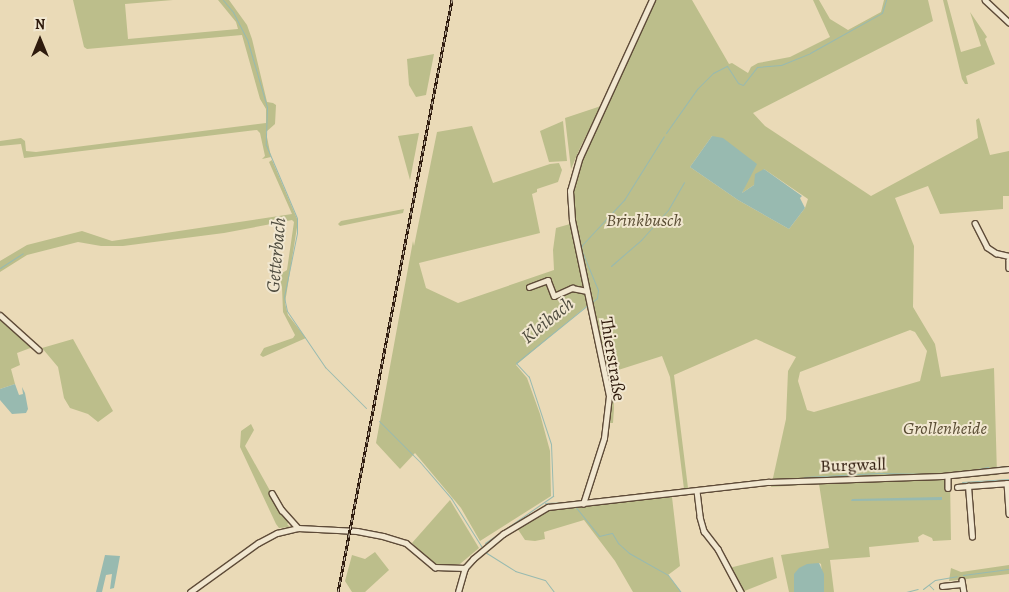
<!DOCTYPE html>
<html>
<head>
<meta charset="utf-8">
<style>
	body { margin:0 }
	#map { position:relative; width:1009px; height:592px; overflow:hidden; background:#eadab7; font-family:Alegreya,serif }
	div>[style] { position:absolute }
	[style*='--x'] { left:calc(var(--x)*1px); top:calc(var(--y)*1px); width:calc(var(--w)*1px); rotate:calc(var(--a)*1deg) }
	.green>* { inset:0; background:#bcbe8b }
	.water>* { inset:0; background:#98bab0 }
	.stream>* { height:1px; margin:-0.5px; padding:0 0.5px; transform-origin:0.5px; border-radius:0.5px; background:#98bab0 }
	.roads { filter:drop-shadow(1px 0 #5e4b38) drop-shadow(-1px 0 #5e4b38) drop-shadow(0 1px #5e4b38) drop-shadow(0 -1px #5e4b38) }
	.minor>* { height:4.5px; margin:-2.25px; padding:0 2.25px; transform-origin:2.25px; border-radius:2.25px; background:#f1e7d0 }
	.rail>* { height:3px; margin-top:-1.5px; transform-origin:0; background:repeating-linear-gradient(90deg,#f1e7d0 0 4px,#2f1b0d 0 8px); box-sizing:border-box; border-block:1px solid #2f1b0d }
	span { translate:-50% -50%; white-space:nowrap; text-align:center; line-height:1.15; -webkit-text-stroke:4px #f1e7d0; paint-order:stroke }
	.park-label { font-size:18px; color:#594c33; font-style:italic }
	.street-label { font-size:18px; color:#2f1b0d }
	.water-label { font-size:19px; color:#4e4b3e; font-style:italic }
	.north { position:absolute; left:15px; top:15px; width:50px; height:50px; -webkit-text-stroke:4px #f1e7d0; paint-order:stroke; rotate:0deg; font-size:14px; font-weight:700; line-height:20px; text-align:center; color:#2f1b0d }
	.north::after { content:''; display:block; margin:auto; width:18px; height:22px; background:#2f1b0d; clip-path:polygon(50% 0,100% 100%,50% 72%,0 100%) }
</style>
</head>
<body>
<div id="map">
	<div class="green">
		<div style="clip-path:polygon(73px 0,173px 0,125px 4px,128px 39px,238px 29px,236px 22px,218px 0,229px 0,247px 25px,252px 39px,267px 102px,273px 103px,276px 105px,275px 124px,266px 132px,271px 157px,262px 159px,265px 156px,260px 133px,257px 130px,24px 158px,21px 144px,0 146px,0 141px,21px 138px,25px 141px,26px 151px,36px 152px,266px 123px,266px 109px,260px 99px,242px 35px,87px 49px,84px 47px)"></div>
		<div style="clip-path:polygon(evenodd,654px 0,692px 0,729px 64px,732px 63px,748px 73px,751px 67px,758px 63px,790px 57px,830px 37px,813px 0,819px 0,830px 19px,848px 30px,881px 12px,884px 0,928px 0,933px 21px,753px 113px,765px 126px,871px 196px,978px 138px,976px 120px,979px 118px,990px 155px,1009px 151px,1009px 196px,1003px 196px,1003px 209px,940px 214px,928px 186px,895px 198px,914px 246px,913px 307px,935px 344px,941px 377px,994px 368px,997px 475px,950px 479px,951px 540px,933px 541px,932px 538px,923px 534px,918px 537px,919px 542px,869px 547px,870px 557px,830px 560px,834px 592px,824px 592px,821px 564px,819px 563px,794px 577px,794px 592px,789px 592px,781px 555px,829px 548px,819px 484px,771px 487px,786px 419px,788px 371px,796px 357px,756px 339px,674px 375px,688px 488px,684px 489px,670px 377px,662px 356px,612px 372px,614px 408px,613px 423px,610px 423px,612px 405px,608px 368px,573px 220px,572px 191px,576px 171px,654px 0,712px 136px,752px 169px,742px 193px,754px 185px,764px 169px,808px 199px,805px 208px,789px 229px,738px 200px,690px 167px,712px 136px,654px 0,910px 330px,915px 332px,927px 351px,920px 381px,814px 412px,807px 410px,798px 381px,800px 372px,910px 330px)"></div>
		<div style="clip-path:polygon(943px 0,947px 0,961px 52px,981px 46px,970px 12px,987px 37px,985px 39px,995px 64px,966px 76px,968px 84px,965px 84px,962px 79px)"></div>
		<div style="clip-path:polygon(434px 54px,426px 95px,416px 97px,409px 85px,407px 59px)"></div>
		<div style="clip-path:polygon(601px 106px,580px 148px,571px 169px,565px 118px)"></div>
		<div style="clip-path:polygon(563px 121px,567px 161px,549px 162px,540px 131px)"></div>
		<div style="clip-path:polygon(472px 126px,493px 183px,550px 164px,559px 163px,562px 170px,558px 182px,537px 189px,537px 192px,532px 194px,540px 233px,419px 263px,426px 288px,458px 303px,554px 270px,553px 250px,556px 228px,570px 224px,588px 305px,516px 365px,527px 378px,540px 414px,550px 451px,551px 496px,480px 541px,461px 508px,415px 453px,400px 469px,376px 443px,413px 241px,414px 246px,437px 132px)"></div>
		<div style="clip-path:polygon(419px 133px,410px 180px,398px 136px)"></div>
		<div style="clip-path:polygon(272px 160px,298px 221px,285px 303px,288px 315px,306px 338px,263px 357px,260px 355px,264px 348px,293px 338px,295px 335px,283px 312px,282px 287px,280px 284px,268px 285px,267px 282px,287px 270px,294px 222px,292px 220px,224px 233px,123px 246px,101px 246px,78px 242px,27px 255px,0 272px,0 261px,27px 245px,82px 231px,112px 241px,292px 214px,269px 162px)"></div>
		<div style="clip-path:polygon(404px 209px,403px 213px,340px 226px,338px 224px,341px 221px)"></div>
		<div style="clip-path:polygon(0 320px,33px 347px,17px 353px,20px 365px,11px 369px,15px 384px,0 389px)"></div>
		<div style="clip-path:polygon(73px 339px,113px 411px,98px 422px,88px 414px,70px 408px,64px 398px,58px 367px,42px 348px)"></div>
		<div style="clip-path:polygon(251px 424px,254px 430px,245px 446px,283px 514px,290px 522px,287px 524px,290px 527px,279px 528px,276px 524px,240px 447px,241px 431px)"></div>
		<div style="clip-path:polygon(672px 497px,680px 566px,668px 575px,681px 592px,633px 592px,615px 561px,584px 520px,544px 532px,545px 539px,535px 541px,525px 540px,517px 528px,549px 509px)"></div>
		<div style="clip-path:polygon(450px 500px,479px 548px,460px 564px,440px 566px,433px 564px,412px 543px)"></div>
		<div style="clip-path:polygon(375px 552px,389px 570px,365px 592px,352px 592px,345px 581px,352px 555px,365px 559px)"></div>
		<div style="clip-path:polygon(773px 557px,777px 578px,742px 592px,729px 568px)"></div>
		<div style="clip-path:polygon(1009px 565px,1009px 574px,949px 581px,951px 568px,961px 572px)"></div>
	</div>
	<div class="water">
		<div style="clip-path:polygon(712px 136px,723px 138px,757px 164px,742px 193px,754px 185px,755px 174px,764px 169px,802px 196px,800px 198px,805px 208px,789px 229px,738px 200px,690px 167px)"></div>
		<div style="clip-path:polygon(15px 384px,19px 395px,23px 394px,22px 387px,25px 393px,28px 409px,26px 413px,12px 414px,0 400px,0 389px)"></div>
		<div style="clip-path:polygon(942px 497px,942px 500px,851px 501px,852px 499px)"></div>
		<div style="clip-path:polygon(105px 555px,120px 556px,114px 588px,110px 589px,112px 574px,106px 575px,102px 592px,96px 592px)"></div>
		<div style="clip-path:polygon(819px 563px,824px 574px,824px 592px,794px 592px,794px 574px,799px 568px,807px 564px)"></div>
	</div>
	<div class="stream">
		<div style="--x:223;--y:0;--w:16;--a:50"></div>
		<div style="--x:233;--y:12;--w:30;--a:63"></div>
		<div style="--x:247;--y:39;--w:71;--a:73.6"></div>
		<div style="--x:267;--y:107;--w:38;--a:92"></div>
		<div style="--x:266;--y:145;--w:79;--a:67"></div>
		<div style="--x:297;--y:218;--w:15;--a:90"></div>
		<div style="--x:297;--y:233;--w:65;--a:101.5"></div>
		<div style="--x:284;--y:297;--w:14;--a:78"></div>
		<div style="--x:287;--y:311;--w:68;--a:55.8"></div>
		<div style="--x:325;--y:367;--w:58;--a:45"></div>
		<div style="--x:666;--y:133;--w:54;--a:-54.8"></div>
		<div style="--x:697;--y:89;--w:23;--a:-45"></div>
		<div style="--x:713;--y:73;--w:16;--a:-27"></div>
		<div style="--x:727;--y:66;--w:20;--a:57"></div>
		<div style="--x:738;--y:83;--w:5;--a:22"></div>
		<div style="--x:743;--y:85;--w:23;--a:-52"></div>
		<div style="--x:757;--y:67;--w:24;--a:-5"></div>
		<div style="--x:781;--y:65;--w:31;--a:-22"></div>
		<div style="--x:810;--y:53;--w:82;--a:-29.1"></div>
		<div style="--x:882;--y:13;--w:14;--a:-73"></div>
		<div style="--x:611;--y:266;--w:40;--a:-41"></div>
		<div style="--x:641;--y:240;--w:40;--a:-48"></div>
		<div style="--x:668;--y:210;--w:32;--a:-60"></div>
		<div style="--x:0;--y:268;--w:27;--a:-33"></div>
		<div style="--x:591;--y:303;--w:8;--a:-40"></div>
		<div style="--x:597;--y:298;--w:8;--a:-83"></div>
		<div style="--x:598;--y:290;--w:44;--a:-112.5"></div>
		<div style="--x:581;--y:249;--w:4;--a:-76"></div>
		<div style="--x:582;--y:245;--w:62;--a:-47"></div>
		<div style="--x:624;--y:200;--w:75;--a:-58"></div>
		<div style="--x:379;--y:421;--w:58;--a:45"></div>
		<div style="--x:420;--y:462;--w:48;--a:49.3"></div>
		<div style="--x:451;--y:498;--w:60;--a:57.9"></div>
		<div style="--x:995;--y:467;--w:14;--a:-4"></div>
		<div style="--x:964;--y:472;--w:25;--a:-12"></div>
		<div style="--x:804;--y:477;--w:74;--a:-3.1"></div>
		<div style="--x:878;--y:473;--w:55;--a:1"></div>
		<div style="--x:775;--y:479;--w:25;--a:-2"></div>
		<div style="--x:962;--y:482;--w:47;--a:-3.7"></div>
		<div style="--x:723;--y:485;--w:41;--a:-7"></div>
		<div style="--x:687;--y:489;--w:31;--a:-7"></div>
		<div style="--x:627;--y:496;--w:54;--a:-6.3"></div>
		<div style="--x:545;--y:503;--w:26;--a:-2"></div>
		<div style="--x:574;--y:505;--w:40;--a:51"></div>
		<div style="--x:599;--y:536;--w:13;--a:-13"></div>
		<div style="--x:612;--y:533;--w:12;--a:59"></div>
		<div style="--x:618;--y:543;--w:15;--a:42"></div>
		<div style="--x:629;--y:553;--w:45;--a:29.4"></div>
		<div style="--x:668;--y:575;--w:21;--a:53"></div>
		<div style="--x:485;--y:543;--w:83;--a:-34.7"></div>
		<div style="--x:553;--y:496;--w:52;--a:-92.2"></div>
		<div style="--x:551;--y:444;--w:71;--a:-108.2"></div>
		<div style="--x:529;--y:377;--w:19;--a:-133"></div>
		<div style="--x:516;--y:363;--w:92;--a:-38.9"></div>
		<div style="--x:485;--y:552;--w:36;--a:32"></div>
		<div style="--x:515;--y:571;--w:31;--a:17"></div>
		<div style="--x:545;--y:580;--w:15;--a:53"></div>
		<div style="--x:963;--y:575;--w:46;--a:-7.4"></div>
		<div style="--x:929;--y:585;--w:6;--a:45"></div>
		<div style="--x:923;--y:589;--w:15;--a:-37"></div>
		<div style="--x:935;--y:580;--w:22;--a:-10"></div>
		<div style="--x:906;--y:592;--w:12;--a:-14"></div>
	</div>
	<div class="roads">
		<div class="minor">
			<div style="--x:985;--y:0;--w:33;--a:43"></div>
			<div style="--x:975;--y:223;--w:27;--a:63"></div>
			<div style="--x:987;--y:247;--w:11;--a:34"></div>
			<div style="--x:996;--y:253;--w:13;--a:13"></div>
			<div style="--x:1009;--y:260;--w:8;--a:90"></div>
			<div style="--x:529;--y:287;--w:20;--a:-20"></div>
			<div style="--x:548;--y:280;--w:17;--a:69"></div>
			<div style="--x:554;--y:296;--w:20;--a:-24"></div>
			<div style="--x:572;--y:288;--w:15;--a:11"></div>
			<div style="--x:0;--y:315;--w:52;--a:41.9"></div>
			<div style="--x:948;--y:476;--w:12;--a:90"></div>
			<div style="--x:1007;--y:483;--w:31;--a:86"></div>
			<div style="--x:957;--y:487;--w:11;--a:-5"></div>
			<div style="--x:697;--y:491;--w:26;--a:83"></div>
			<div style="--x:700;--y:517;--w:15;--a:74"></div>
			<div style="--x:704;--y:531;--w:23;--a:52"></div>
			<div style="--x:718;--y:549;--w:49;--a:61.9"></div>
			<div style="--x:272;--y:493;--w:20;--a:60"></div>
			<div style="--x:282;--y:510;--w:24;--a:48"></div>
			<div style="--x:583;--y:504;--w:69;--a:-72.3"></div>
			<div style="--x:604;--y:438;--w:42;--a:-83.2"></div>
			<div style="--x:609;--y:396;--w:180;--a:-101.9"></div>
			<div style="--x:572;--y:220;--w:29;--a:-94"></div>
			<div style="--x:570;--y:191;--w:35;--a:-74"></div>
			<div style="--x:580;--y:157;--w:173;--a:-65.4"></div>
			<div style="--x:972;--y:537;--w:51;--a:-94.5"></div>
			<div style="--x:968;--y:486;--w:41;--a:-4.2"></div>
			<div style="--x:962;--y:580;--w:12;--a:81"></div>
			<div style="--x:942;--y:586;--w:19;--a:-6"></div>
			<div style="--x:190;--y:592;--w:84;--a:-35.8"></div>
			<div style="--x:258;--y:543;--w:21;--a:-28"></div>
			<div style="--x:277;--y:533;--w:22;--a:-13"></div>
			<div style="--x:298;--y:528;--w:59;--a:2.9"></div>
			<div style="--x:357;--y:531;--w:26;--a:11"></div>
			<div style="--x:383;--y:536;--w:24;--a:17"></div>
			<div style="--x:406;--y:543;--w:38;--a:40"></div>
			<div style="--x:435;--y:567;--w:30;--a:2"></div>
			<div style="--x:458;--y:592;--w:25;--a:-74"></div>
			<div style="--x:465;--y:568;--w:12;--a:-48"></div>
			<div style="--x:473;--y:559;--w:39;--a:-40"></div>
			<div style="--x:503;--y:534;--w:52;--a:-31"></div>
			<div style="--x:548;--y:507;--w:222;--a:-6.5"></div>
			<div style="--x:769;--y:482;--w:173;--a:-2"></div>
			<div style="--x:942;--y:476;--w:67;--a:-6"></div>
		</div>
	</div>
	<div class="rail">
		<div style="--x:338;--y:592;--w:603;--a:-79.1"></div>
	</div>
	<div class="park-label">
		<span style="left:644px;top:220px">Brinkbusch</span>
		<span style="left:945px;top:428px">Grollenheide</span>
	</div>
	<div class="street-label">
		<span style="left:613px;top:359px;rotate:81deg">Thierstraße</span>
		<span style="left:853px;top:465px;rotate:-2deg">Burgwall</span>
	</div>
	<div class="water-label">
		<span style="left:277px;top:255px;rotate:-85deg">Getterbach</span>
		<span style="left:548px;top:321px;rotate:-39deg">Kleibach</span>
	</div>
	<div class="north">N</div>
</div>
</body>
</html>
